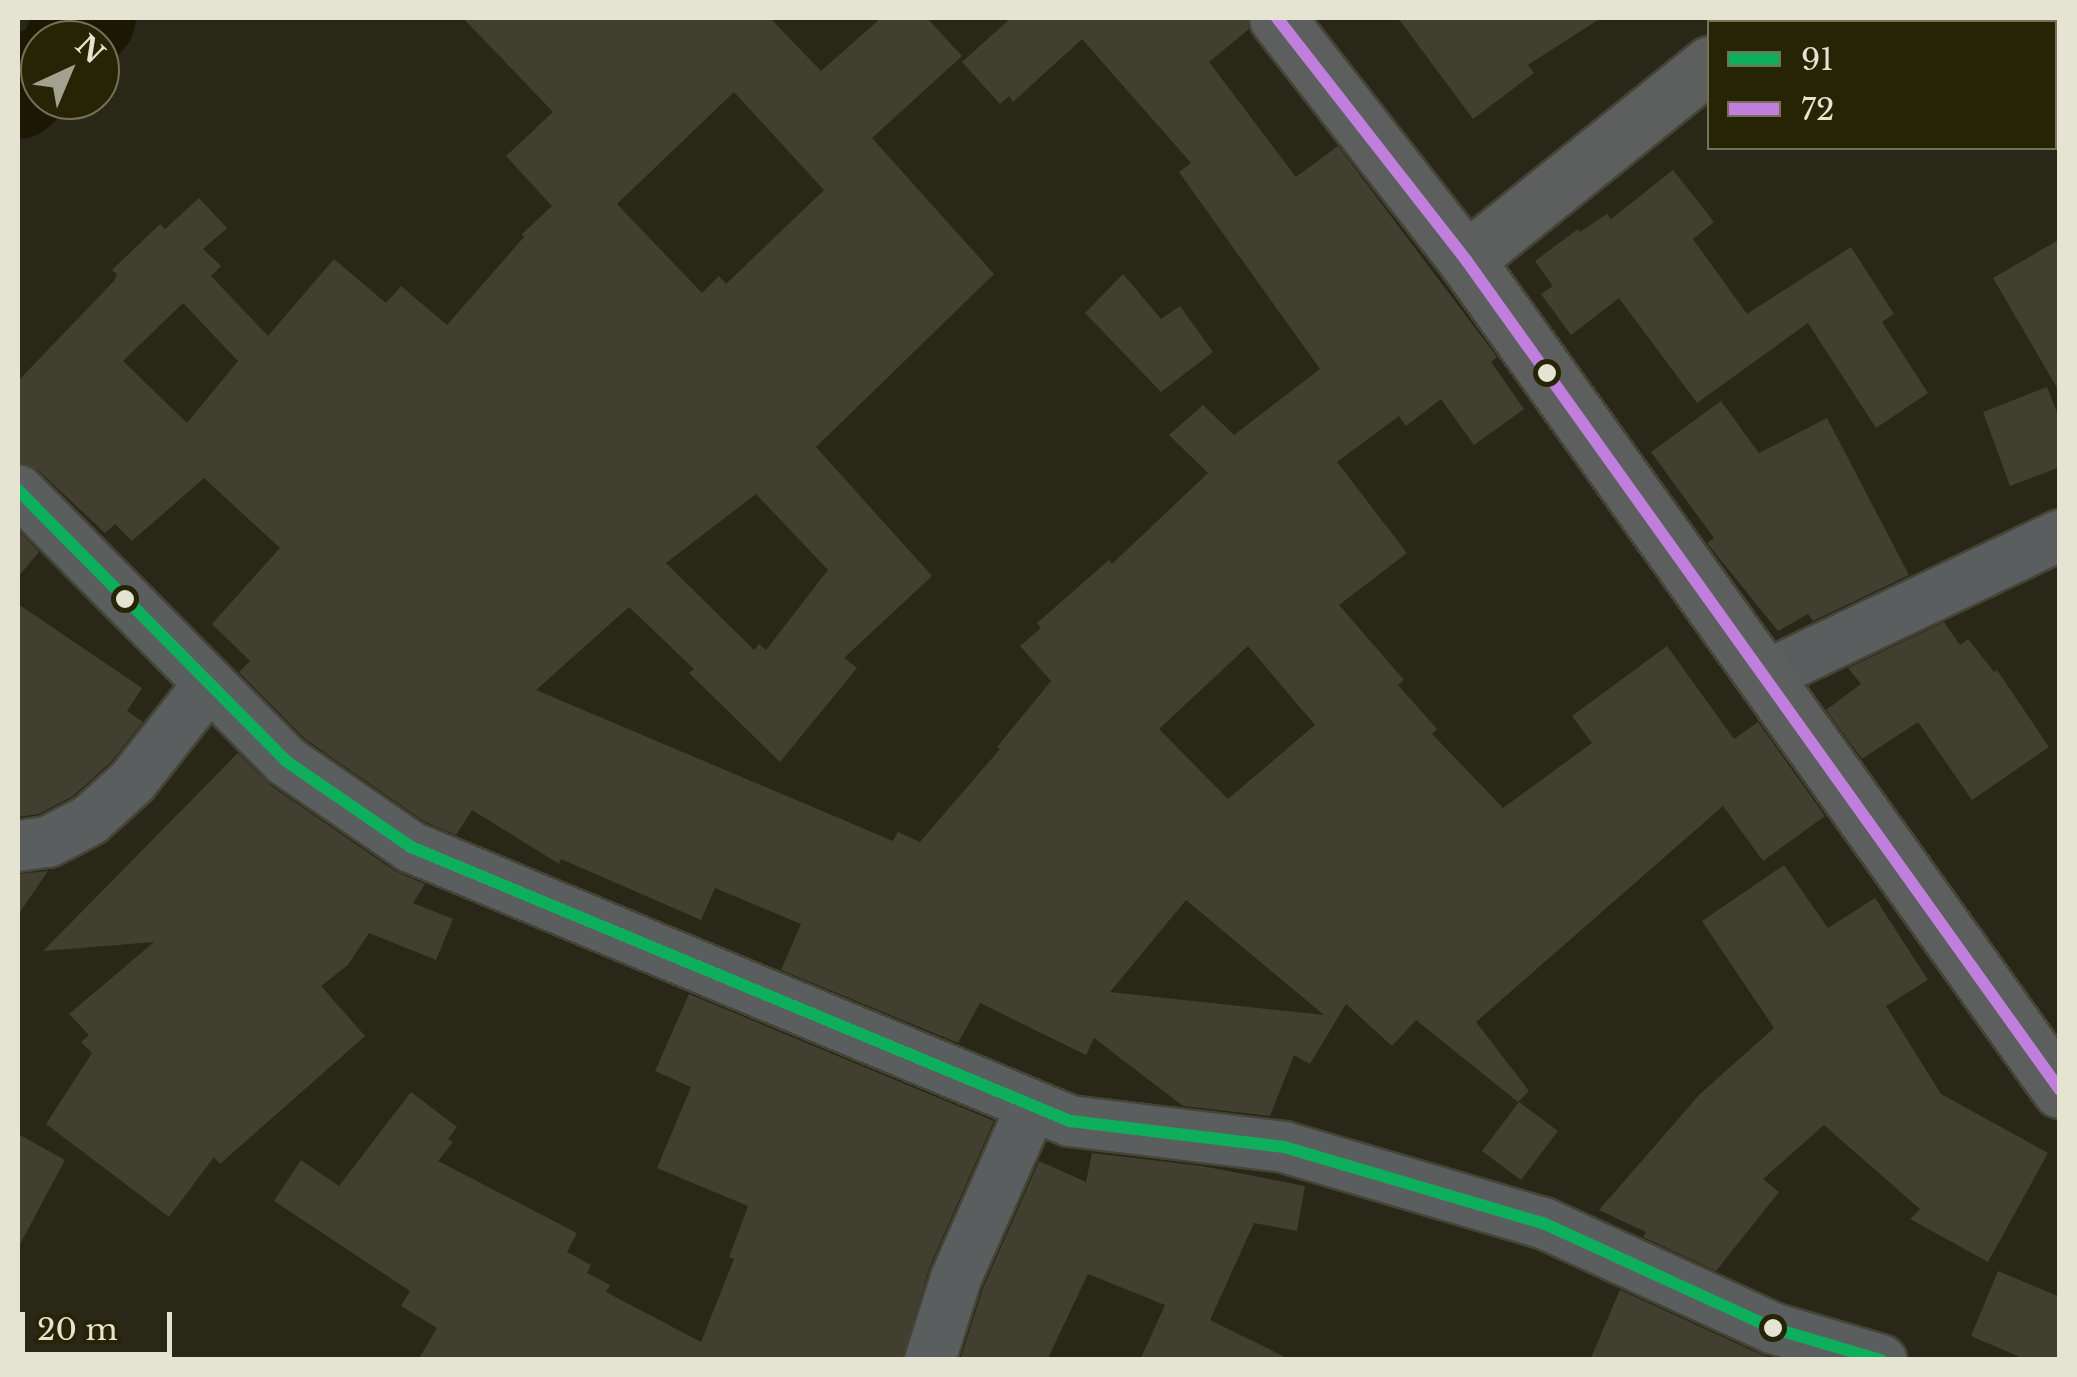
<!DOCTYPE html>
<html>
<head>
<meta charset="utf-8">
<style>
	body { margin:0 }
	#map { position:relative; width:2077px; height:1377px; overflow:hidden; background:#292818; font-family:"Libre Baskerville",serif }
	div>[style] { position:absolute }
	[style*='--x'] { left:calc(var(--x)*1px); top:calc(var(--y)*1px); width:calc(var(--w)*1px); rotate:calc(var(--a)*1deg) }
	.river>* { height:90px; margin:-45px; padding:0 45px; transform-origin:45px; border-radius:45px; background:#1a1702 }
	.building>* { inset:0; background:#413f2f }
	.roads { filter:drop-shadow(2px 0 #454437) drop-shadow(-2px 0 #454437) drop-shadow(0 2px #454437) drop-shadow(0 -2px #454437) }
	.street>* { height:50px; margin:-25px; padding:0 25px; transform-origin:25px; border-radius:25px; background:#5b5e5e }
	.secondary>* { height:55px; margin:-27.5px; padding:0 27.5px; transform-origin:27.5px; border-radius:27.5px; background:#5d5f5e }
	.bus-1>* { height:12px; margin:-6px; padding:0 6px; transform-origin:6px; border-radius:6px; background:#0daf5c }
	.bus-2>* { height:12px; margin:-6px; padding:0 6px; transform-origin:6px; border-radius:6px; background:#c07fdc }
	.dots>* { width:28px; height:28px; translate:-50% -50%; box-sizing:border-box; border:5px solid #272405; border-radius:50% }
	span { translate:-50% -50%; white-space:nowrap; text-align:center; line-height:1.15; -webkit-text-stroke:8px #272405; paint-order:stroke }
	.frame { position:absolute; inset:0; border:20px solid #e5e4d2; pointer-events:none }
	.legend { position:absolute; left:1707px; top:20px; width:350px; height:130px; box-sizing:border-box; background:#272405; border:2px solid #737157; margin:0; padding:12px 18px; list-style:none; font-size:30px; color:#e5e4d2 }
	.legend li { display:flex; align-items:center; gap:20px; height:50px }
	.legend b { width:50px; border:2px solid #737157 }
	.north { position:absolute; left:20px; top:20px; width:100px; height:100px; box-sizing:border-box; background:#272405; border:2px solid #737157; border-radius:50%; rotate:44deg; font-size:28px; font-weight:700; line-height:40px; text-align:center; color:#e5e4d2 }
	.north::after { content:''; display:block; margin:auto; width:35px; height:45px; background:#a3a291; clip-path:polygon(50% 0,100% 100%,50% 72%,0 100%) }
	.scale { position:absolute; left:20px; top:1312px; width:152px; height:45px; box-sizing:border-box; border:5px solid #e5e4d2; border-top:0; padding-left:12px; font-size:30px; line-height:35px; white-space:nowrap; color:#e5e4d2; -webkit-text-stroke:8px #272405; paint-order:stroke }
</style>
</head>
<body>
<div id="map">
	<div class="river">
		<div style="--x:70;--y:40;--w:30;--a:-46"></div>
		<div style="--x:18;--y:94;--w:31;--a:-45"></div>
	</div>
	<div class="building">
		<div style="clip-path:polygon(evenodd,463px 18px,770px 18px,821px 71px,881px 18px,927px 18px,962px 56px,872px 138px,994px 274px,816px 447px,932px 576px,844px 658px,857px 668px,780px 762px,689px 673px,694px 669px,629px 607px,536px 690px,893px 841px,898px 832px,920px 842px,1000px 749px,997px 747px,1051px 681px,1020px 646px,1041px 628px,1037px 623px,1109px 560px,1112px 564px,1208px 473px,1169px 435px,1203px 405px,1234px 435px,1320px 369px,1179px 172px,1191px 163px,1082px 39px,1013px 102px,1009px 96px,1000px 104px,962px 62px,1011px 18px,1247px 18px,1249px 29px,1209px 62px,1296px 177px,1338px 146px,1497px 357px,1491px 362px,1524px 409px,1474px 445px,1441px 399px,1406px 426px,1399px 416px,1337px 462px,1407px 553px,1339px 605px,1404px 680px,1398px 685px,1437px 729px,1432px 734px,1503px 808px,1592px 743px,1572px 716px,1667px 646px,1734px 739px,1758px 722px,1825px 816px,1763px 861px,1723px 806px,1476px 1022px,1529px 1091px,1518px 1102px,1416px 1020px,1392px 1046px,1346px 1004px,1310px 1064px,1294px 1055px,1270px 1116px,1183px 1106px,1094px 1038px,1086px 1055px,980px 1003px,958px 1043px,781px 970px,801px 924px,715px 888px,701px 920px,561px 859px,559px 864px,472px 810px,456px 835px,425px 822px,305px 739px,239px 672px,250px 661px,212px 624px,280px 548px,204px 478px,132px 541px,115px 524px,105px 533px,38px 470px,18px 462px,18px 381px,114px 281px,117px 274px,112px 270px,160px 224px,165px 229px,199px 198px,227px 228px,203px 249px,221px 266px,211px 276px,268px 336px,334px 259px,386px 303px,401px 286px,447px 325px,524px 237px,522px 234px,552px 206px,506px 156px,553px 112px,463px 18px,734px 92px,824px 190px,726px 284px,719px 276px,702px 293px,617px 204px,734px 92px,463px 18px,183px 303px,238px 361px,187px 423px,123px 361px,183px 303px,463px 18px,756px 494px,828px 570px,766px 650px,759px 644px,754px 650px,666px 563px,756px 494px,463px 18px,1248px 646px,1315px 725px,1228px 799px,1159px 729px,1248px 646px,463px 18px,1186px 900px,1324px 1015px,1110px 992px,1186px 900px)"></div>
		<div style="clip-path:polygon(1398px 18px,1601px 18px,1528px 65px,1534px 73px,1473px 119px)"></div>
		<div style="clip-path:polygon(1673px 170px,1714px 222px,1693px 239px,1747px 314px,1851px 247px,1894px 314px,1882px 322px,1928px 393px,1876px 428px,1808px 323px,1697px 403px,1619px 298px,1571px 335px,1541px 294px,1553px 286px,1535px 261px,1578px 229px,1580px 232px,1607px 214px,1611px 219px)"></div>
		<div style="clip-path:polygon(2060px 239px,2060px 393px,1993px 278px)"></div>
		<div style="clip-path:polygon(1123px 274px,1161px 319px,1180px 306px,1213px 352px,1161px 392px,1085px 313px)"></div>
		<div style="clip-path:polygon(2047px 387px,2060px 420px,2060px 467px,2010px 486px,1983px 412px)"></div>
		<div style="clip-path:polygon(1721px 401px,1759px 453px,1827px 418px,1909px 575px,1813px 621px,1808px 614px,1778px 631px,1707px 543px,1714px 538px,1651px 452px)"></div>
		<div style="clip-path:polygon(18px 530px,39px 552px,18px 577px)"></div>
		<div style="clip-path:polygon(18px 604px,142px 688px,127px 711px,143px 722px,111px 762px,73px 796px,39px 814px,18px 817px)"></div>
		<div style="clip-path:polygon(1944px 622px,1960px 645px,1968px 639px,1994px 672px,1997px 670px,2049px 747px,1972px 800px,1918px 722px,1862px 759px,1826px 710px,1861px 684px,1848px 668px)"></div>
		<div style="clip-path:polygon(238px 753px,270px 785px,395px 871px,425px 884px,413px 903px,453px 919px,436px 960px,369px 933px,348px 965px,321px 986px,365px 1036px,220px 1164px,214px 1157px,169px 1217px,46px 1124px,92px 1053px,81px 1042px,89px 1035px,69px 1014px,154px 942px,43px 951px)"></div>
		<div style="clip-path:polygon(1784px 865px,1828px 928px,1875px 898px,1928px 980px,1886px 1006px,1941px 1094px,2048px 1153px,1988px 1262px,1910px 1219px,1920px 1209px,1824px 1125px,1763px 1179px,1779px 1192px,1716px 1271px,1643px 1237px,1646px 1232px,1599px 1210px,1700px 1094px,1774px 1028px,1702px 921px)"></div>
		<div style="clip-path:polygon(48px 871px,18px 915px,18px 874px)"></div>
		<div style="clip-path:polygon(689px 994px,994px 1121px,930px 1266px,902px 1360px,418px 1360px,437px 1328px,401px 1306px,410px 1291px,274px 1201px,301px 1160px,339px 1186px,411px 1092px,457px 1127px,448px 1139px,453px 1142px,438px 1161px,577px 1233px,567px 1252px,591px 1265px,587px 1273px,610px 1285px,606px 1292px,701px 1342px,734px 1259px,729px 1257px,748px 1206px,657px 1168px,691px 1087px,655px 1071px)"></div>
		<div style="clip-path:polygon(1519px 1102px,1558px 1131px,1521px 1180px,1482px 1151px)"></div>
		<div style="clip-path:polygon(18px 1134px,65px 1160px,18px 1248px)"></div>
		<div style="clip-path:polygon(1092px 1153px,1202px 1166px,1305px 1186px,1297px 1231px,1254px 1223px,1210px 1320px,1291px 1360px,1140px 1360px,1165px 1305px,1088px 1274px,1047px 1360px,960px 1360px,983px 1288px,1039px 1161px,1086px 1182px)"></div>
		<div style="clip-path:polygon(1998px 1271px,2060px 1297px,2060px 1360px,2027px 1360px,1971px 1336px)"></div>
		<div style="clip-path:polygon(1620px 1290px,1760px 1354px,1777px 1360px,1590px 1360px)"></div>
	</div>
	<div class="roads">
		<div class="street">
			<div style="--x:18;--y:490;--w:381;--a:45.3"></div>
			<div style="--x:286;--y:761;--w:152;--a:34.5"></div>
			<div style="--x:411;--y:847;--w:714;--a:22.58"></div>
			<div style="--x:1070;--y:1121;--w:216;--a:6.9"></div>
			<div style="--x:1284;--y:1147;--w:270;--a:16.4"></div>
			<div style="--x:1543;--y:1223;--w:252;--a:24.6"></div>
			<div style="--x:1772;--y:1328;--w:114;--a:16.4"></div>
			<div style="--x:1767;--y:675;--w:325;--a:-25.5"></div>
			<div style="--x:18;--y:846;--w:30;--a:-8"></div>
			<div style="--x:48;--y:842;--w:47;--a:-27.6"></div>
			<div style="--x:90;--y:820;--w:57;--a:-42.1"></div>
			<div style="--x:132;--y:782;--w:125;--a:-51.8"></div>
			<div style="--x:930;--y:1360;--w:86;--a:-72.4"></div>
			<div style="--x:956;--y:1278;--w:188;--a:-66.2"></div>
		</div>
		<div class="secondary">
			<div style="--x:1277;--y:18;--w:307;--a:52"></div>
			<div style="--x:1466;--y:260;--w:1021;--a:54.41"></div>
			<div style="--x:1761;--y:22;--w:7;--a:-34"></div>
			<div style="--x:1466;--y:260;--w:313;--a:-38.8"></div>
		</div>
	</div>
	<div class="bus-1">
		<div style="--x:18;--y:490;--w:381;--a:45.3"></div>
		<div style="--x:286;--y:761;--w:152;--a:34.5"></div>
		<div style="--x:411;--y:847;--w:714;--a:22.58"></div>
		<div style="--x:1070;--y:1121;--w:216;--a:6.9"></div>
		<div style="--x:1284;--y:1147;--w:270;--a:16.4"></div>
		<div style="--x:1543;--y:1223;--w:252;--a:24.6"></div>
		<div style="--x:1772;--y:1328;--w:114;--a:16.4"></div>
	</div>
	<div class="bus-2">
		<div style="--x:1277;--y:18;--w:307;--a:52"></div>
		<div style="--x:1466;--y:260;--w:1021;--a:54.41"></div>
	</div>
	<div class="dots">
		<div style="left:1547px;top:373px;background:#e5e4d2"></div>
		<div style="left:125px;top:599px;background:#e5e4d2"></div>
		<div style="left:1773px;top:1328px;background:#e5e4d2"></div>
	</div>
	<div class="frame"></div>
	<ul class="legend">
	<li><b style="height:12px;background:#0daf5c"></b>91</li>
	<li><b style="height:12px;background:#c07fdc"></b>72</li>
	</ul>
	<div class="north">N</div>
	<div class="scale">20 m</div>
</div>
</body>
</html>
